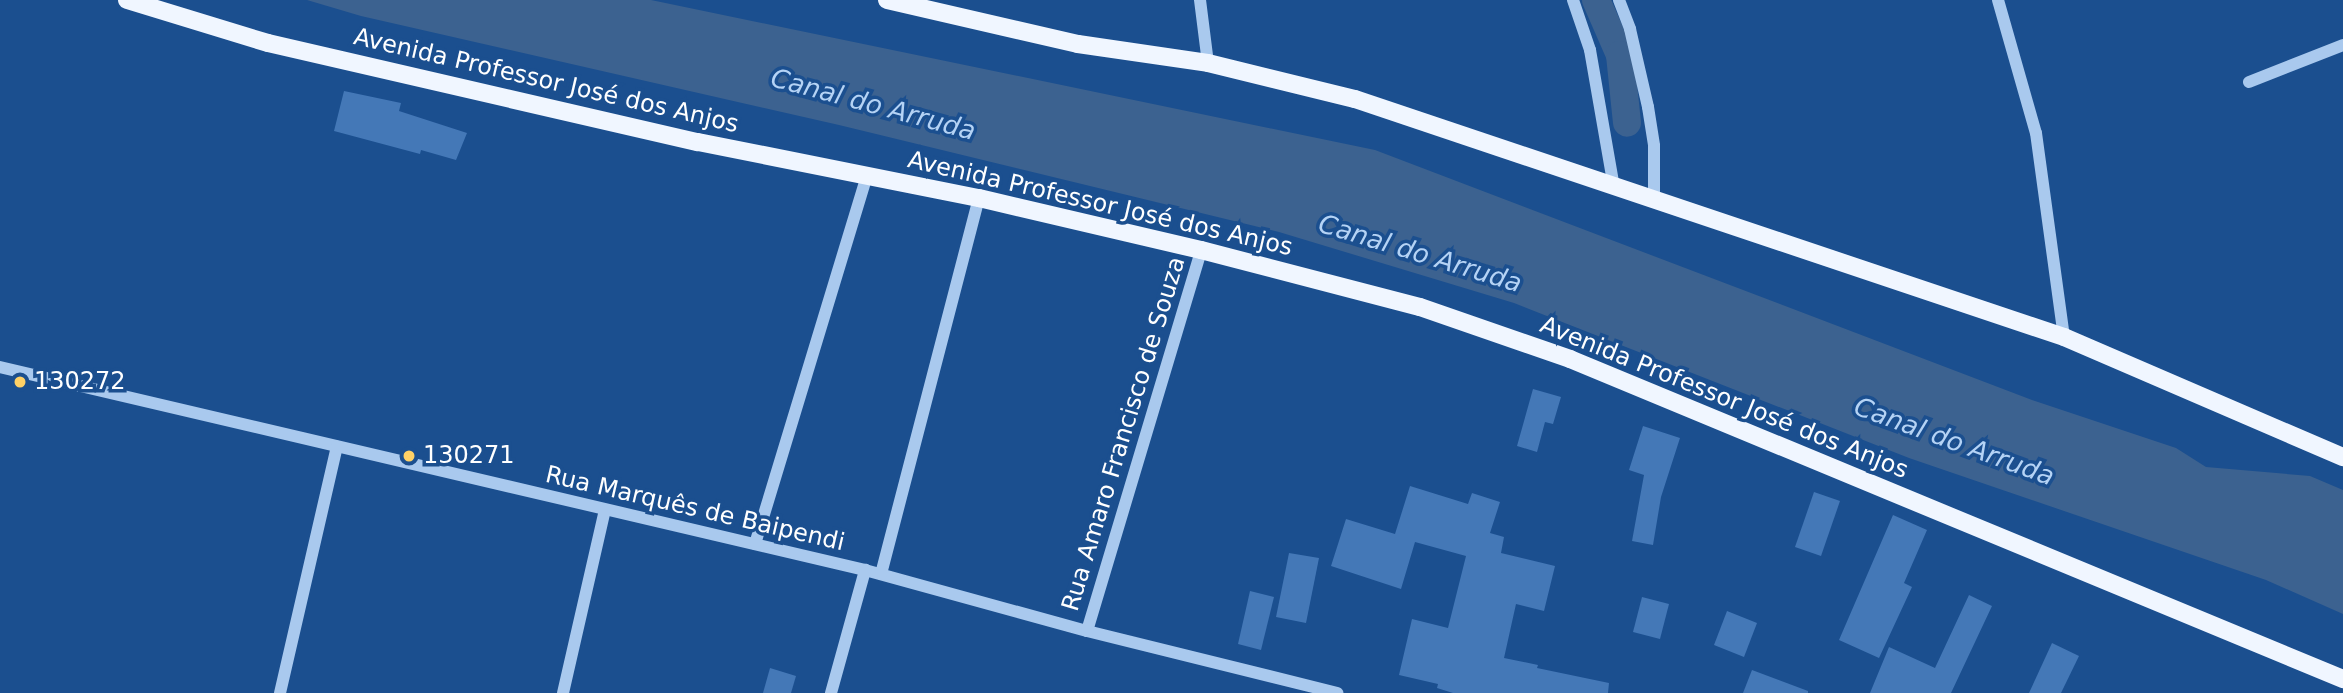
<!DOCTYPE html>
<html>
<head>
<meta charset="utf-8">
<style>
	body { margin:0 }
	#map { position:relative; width:2343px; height:693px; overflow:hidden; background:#1b4f8f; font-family:"DejaVu Sans",sans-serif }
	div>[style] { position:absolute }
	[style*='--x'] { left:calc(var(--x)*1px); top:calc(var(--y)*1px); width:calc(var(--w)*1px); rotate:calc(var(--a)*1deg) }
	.water>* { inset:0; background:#3c6290 }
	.canal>* { height:28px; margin:-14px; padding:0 14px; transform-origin:14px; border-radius:14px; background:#3c6290 }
	.building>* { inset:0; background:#4478b7 }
	.minor>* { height:12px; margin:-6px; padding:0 6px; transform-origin:6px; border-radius:6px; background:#a9c9ee }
	.major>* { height:18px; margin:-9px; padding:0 9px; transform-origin:9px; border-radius:9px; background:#f0f6ff }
	.dots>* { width:19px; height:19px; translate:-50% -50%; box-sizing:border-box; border:4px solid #1b4f8f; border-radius:50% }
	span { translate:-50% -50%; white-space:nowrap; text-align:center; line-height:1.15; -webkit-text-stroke:7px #1b4f8f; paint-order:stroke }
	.street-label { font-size:24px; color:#fff }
	.poi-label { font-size:24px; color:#fff }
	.left { translate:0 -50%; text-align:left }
	.water-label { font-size:26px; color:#b5d3f5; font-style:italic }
</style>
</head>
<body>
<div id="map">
	<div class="water">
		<div style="clip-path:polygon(307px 0,651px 0,1375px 150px,2032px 400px,2176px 448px,2206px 467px,2310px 476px,2343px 490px,2343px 614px,2266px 580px,1909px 458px,1514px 303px,1279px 232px,839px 125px,361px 16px)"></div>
	</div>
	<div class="canal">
		<div style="--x:1596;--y:0;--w:60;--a:66.4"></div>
		<div style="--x:1620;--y:55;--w:68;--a:84.1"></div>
	</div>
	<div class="building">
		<div style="clip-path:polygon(344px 91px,401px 103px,399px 111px,467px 133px,456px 160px,421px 150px,420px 154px,334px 131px)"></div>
		<div style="clip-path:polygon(1533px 389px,1561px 397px,1553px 424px,1545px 422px,1537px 452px,1517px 446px)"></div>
		<div style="clip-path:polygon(1643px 426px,1680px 438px,1661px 497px,1653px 545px,1632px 541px,1644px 475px,1629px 470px)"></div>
		<div style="clip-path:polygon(1410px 486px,1468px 504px,1472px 493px,1500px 502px,1490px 533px,1504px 537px,1501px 553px,1555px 566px,1544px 611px,1516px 604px,1504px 658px,1538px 665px,1537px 668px,1609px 683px,1608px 693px,1453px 693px,1437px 688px,1438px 684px,1399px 675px,1412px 619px,1448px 628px,1466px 556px,1415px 542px,1401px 589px,1331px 566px,1346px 519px,1395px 534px)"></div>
		<div style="clip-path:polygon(1814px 492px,1840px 501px,1821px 556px,1795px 547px)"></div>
		<div style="clip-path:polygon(1893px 515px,1927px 530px,1904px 583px,1912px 587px,1879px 658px,1839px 640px)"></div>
		<div style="clip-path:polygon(1289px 553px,1319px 558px,1306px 623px,1276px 617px)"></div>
		<div style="clip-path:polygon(1250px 591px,1274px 597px,1261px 650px,1238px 644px)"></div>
		<div style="clip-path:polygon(1969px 595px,1992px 606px,1951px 693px,1870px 693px,1889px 647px,1935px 668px)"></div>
		<div style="clip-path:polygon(1642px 597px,1669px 604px,1660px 639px,1633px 632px)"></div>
		<div style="clip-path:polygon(1727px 611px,1757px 623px,1744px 657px,1714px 645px)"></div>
		<div style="clip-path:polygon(2052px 643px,2079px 656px,2061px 693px,2029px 693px)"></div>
		<div style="clip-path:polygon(770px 668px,796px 676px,791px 693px,763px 693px)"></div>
		<div style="clip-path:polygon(1752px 670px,1808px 691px,1808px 693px,1743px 693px)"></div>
	</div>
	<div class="minor">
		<div style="--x:1200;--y:0;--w:64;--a:82.8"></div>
		<div style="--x:1573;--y:0;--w:53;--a:71.2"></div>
		<div style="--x:1590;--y:50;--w:140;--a:80.1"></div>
		<div style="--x:1619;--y:0;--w:31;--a:69"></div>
		<div style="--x:1630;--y:29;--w:80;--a:77"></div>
		<div style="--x:1648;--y:107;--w:39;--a:81"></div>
		<div style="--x:1654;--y:146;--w:56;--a:90"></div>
		<div style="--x:1998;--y:0;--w:138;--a:74.1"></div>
		<div style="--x:2036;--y:133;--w:206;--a:82.2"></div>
		<div style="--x:2249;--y:82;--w:101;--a:-21.5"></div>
		<div style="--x:0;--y:367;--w:889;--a:13.21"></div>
		<div style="--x:865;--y:570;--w:230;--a:15.4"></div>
		<div style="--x:1087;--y:631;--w:258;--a:13.9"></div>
		<div style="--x:755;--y:544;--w:385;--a:-73.1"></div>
		<div style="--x:881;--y:574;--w:389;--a:-75.4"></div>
		<div style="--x:1087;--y:631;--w:398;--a:-73.3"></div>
		<div style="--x:280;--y:693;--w:253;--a:-77"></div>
		<div style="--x:563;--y:693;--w:188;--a:-77.1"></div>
		<div style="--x:831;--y:693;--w:128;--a:-74.5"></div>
	</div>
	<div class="major">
		<div style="--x:127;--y:0;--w:147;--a:17"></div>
		<div style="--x:268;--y:43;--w:441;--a:13"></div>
		<div style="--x:698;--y:142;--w:287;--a:11.3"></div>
		<div style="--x:979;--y:198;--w:228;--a:13.2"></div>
		<div style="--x:1201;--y:250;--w:226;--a:14.6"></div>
		<div style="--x:1420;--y:307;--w:159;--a:19.1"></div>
		<div style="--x:1570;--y:359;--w:837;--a:22.49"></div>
		<div style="--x:887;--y:0;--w:196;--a:13"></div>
		<div style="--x:1078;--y:44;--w:131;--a:8.3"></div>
		<div style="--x:1208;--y:63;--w:151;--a:13.8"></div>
		<div style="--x:1355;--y:99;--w:748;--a:18.56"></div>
		<div style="--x:2064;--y:337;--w:304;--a:23.3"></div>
	</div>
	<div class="dots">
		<div style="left:20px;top:382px;background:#ffd166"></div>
		<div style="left:409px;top:456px;background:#ffd166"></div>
	</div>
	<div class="street-label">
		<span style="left:546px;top:81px;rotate:13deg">Avenida Professor José dos Anjos</span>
		<span style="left:1100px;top:204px;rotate:13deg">Avenida Professor José dos Anjos</span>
		<span style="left:1724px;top:398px;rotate:22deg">Avenida Professor José dos Anjos</span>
		<span style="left:1124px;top:434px;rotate:-73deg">Rua Amaro Francisco de Souza</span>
		<span style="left:695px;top:509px;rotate:13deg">Rua Marquês de Baipendi</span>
	</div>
	<div class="poi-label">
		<span class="left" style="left:34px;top:382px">130272</span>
		<span class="left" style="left:423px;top:456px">130271</span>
	</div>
	<div class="water-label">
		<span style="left:873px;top:105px;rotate:15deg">Canal do Arruda</span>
		<span style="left:1420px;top:254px;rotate:17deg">Canal do Arruda</span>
		<span style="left:1954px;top:442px;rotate:20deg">Canal do Arruda</span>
	</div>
</div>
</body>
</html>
